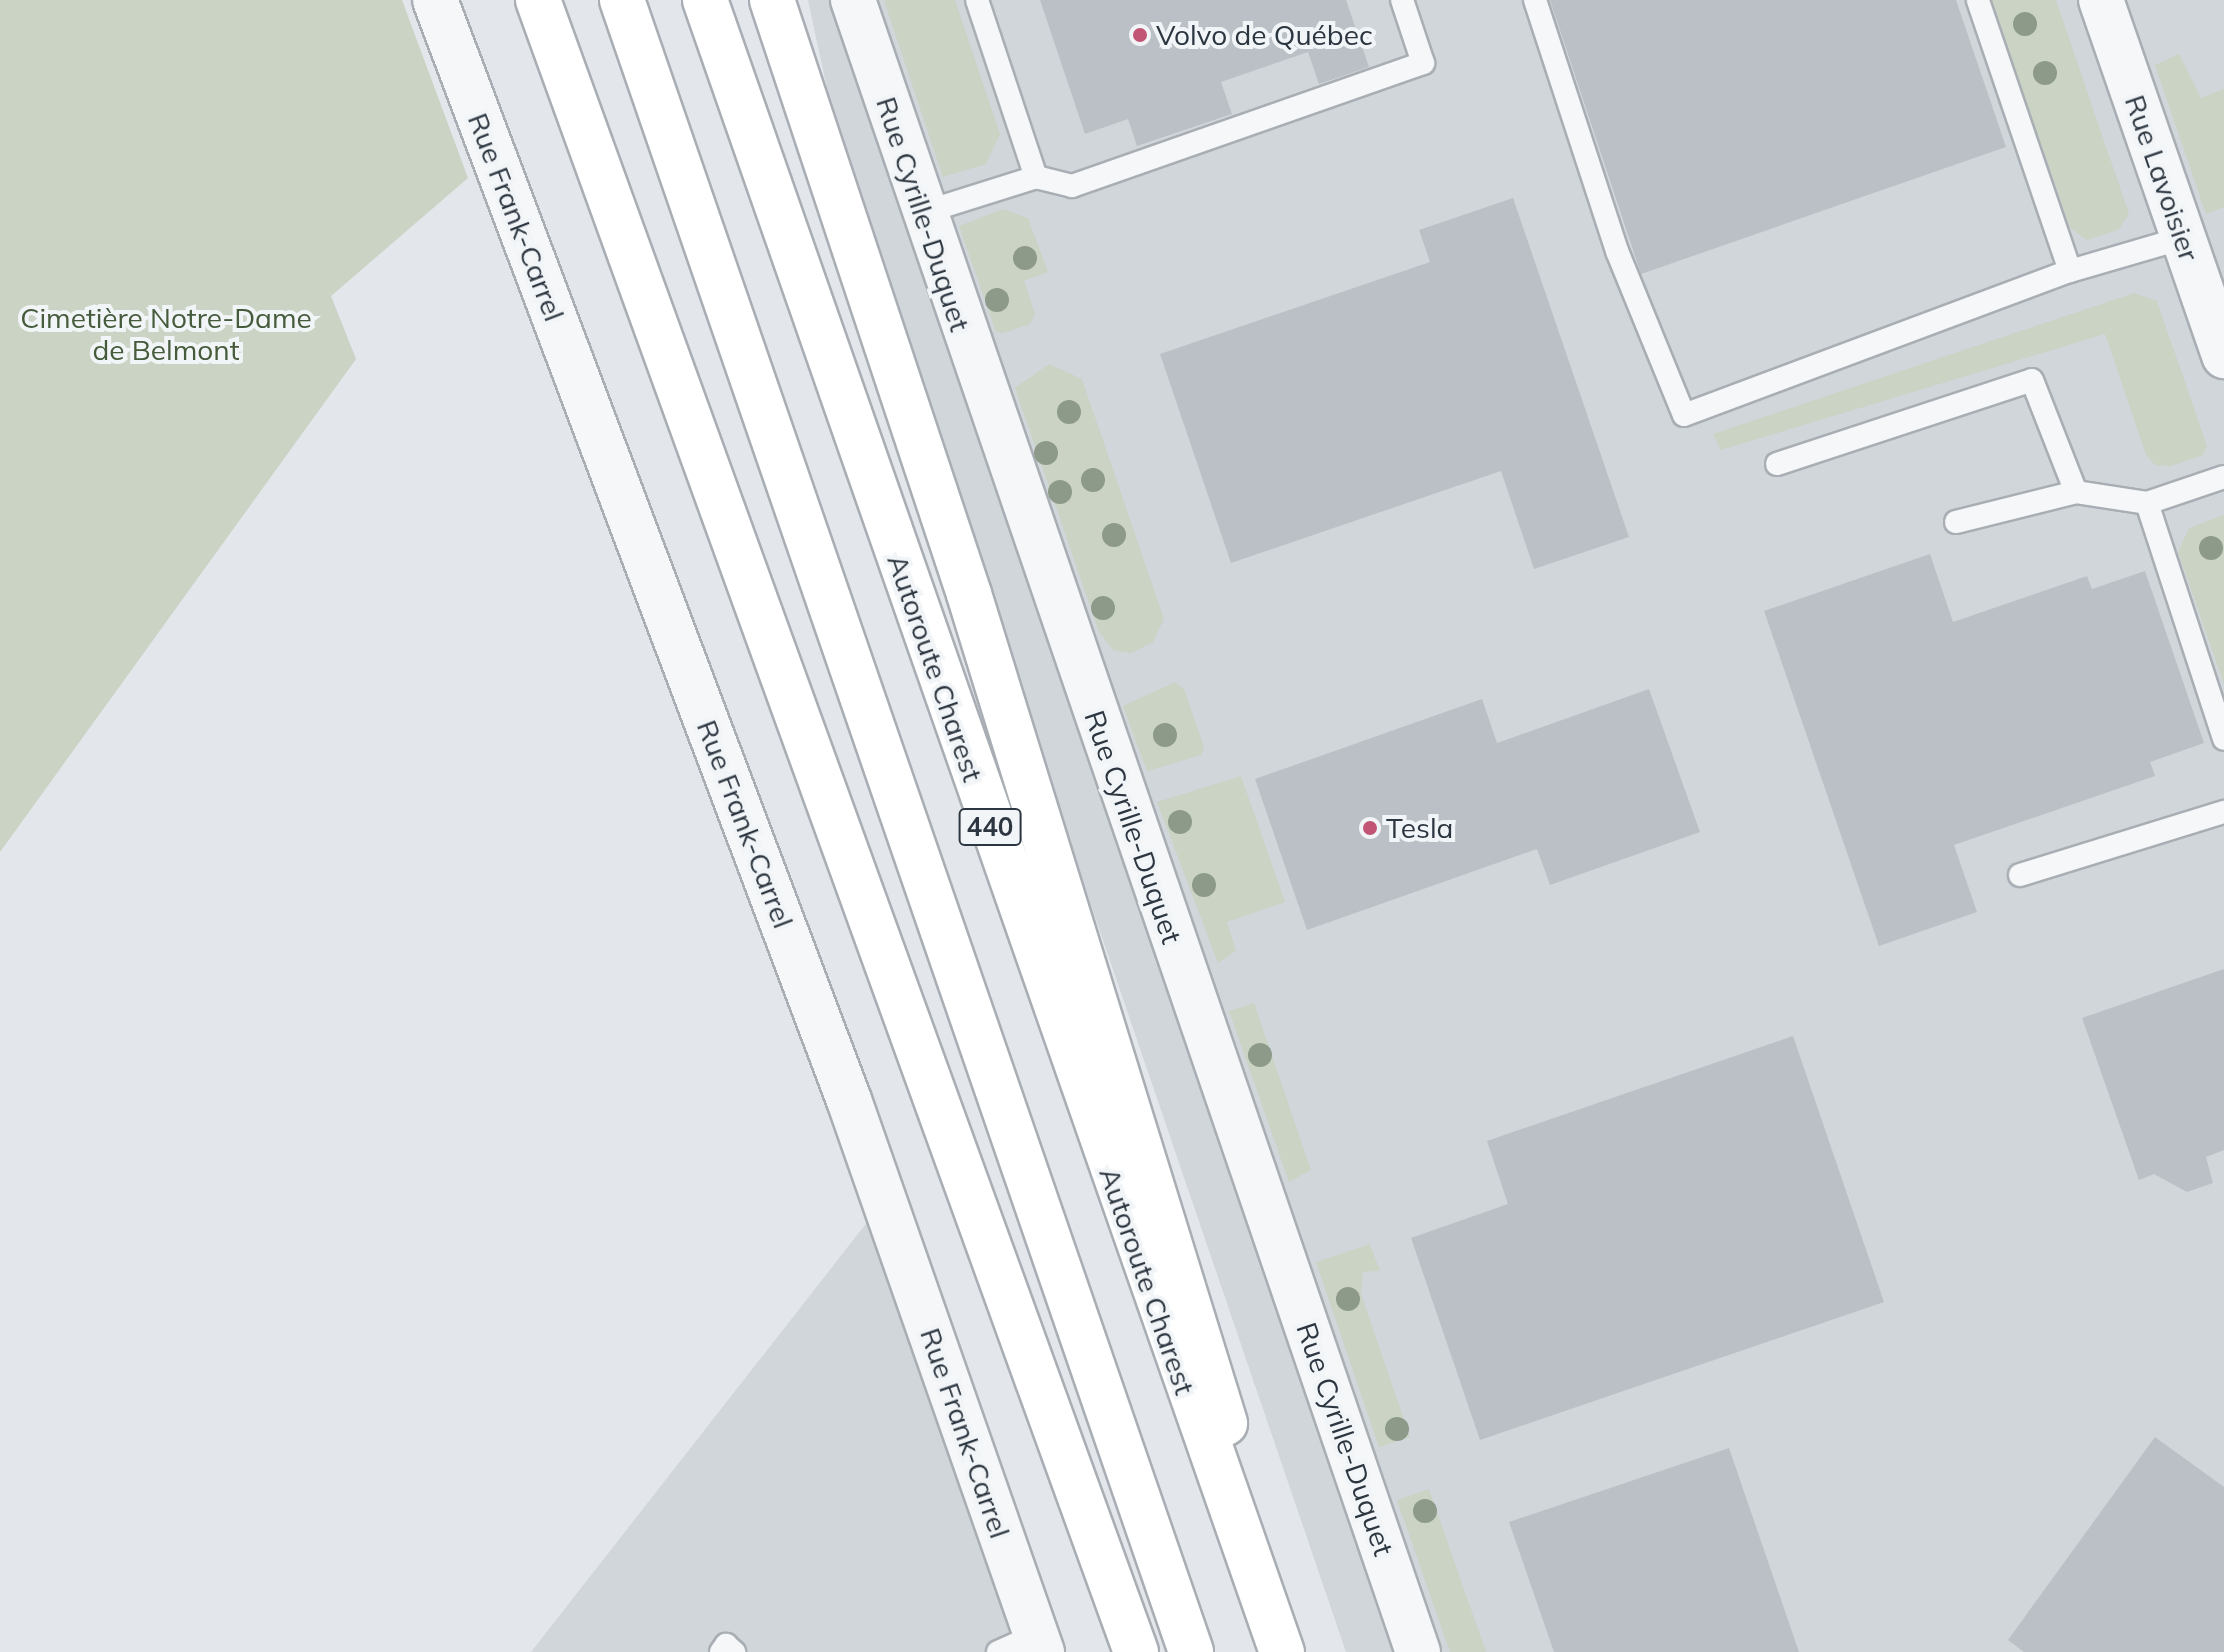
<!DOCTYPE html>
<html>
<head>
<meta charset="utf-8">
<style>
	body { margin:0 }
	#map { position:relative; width:2224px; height:1652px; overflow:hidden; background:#e3e6ea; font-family:Mulish,sans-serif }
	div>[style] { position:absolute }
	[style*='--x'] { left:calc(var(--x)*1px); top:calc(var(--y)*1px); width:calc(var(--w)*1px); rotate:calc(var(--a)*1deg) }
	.built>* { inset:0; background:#d1d6db }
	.green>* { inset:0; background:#cad3c4 }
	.building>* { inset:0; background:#bac0c6 }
	.roads { filter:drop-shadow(2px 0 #a8aeb4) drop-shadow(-2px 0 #a8aeb4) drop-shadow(0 2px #a8aeb4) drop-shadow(0 -2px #a8aeb4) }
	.service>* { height:22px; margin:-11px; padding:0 11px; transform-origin:11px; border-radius:11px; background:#f5f7f8 }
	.minor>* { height:44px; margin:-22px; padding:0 22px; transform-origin:22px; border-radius:22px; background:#f5f7f8 }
	.tertiary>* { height:44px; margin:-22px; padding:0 22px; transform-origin:22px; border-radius:22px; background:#f5f7f8 }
	.motorway>* { height:44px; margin:-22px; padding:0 22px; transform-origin:22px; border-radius:22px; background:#fff }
	.trees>* { width:24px; height:24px; margin:-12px; border-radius:50%; background:#8d9a8a }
	.dots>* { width:22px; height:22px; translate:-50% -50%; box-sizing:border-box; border:4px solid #f2f5f7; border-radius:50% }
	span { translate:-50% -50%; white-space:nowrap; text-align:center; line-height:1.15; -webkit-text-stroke:8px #f2f5f7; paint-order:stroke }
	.shield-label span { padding:2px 6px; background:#f2f5f7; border:2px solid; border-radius:6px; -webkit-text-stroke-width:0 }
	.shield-label { font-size:26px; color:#2c3640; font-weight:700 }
	.poi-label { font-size:28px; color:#2c3640 }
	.left { translate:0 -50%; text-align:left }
	.street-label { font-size:28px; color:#2c3640 }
	.park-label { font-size:28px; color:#465b3b }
</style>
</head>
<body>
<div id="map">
	<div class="built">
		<div style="clip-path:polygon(808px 0,2224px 0,2224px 1652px,1346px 1652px,852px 205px)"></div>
		<div style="clip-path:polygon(872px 1216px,1044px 1652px,531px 1652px)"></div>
	</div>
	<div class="green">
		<div style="clip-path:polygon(0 0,402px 0,468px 178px,331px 296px,356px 359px,0 852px)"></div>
		<div style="clip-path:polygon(884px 0,955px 0,1000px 134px,986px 164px,943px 177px)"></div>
		<div style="clip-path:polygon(1991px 0,2056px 0,2129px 214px,2118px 230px,2087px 240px,2070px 228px)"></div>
		<div style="clip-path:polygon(2179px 54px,2201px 98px,2224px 89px,2224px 207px,2206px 214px,2155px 65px)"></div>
		<div style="clip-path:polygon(1003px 209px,1028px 218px,1048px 272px,1024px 281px,1035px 314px,1030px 324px,1003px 333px,996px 332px,959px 226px)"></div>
		<div style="clip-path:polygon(2134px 293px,2157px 301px,2207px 446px,2203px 455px,2171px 466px,2155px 465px,2146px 455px,2105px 334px,1721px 450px,1713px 434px)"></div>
		<div style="clip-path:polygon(1049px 364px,1082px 379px,1164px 619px,1153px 642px,1132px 653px,1114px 651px,1099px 632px,1015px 388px)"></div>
		<div style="clip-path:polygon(2224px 515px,2224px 684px,2178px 552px,2189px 528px)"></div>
		<div style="clip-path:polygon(1175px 682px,1184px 689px,1204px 747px,1201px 755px,1147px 771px,1123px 706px)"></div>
		<div style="clip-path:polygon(1241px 776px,1285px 902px,1227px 922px,1236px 951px,1218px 963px,1157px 802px)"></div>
		<div style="clip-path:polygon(1254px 1003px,1311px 1170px,1289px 1182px,1229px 1011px)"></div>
		<div style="clip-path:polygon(1370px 1244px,1380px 1271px,1363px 1272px,1361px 1294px,1410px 1437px,1379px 1447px,1316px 1262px)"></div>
		<div style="clip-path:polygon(1429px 1489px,1486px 1652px,1450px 1652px,1397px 1500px)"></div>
	</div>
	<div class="building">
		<div style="clip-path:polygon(1040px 0,1346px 0,1369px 67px,1319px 84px,1308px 52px,1221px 82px,1232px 114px,1137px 146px,1128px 119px,1085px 134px)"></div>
		<div style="clip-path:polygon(1550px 0,1956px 0,2006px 147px,1641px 274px)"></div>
		<div style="clip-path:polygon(1513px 198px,1629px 537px,1534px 569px,1501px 471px,1231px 563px,1160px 354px,1430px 262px,1419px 230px)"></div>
		<div style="clip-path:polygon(1930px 554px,1953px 622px,2087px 576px,2092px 589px,2145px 571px,2204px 743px,2150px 762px,2155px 776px,1954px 845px,1977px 912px,1879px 946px,1764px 611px)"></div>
		<div style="clip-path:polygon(1649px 689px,1700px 832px,1550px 885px,1537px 849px,1307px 930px,1255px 779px,1482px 699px,1497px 743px)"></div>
		<div style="clip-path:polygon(2224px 969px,2224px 1150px,2206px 1157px,2213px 1183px,2187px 1192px,2154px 1174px,2139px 1180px,2082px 1018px)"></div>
		<div style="clip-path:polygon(1793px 1036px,1884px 1302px,1480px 1440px,1411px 1238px,1508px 1204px,1487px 1141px)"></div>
		<div style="clip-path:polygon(2155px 1437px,2224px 1487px,2224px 1652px,2024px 1652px,2008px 1640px)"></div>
		<div style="clip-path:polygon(1729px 1448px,1799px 1652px,1554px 1652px,1509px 1522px)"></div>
	</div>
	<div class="roads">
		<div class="service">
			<div style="--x:977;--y:0;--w:187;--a:71.6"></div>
			<div style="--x:1535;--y:0;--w:264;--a:71.9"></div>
			<div style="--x:1617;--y:251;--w:177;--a:67.8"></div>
			<div style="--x:1684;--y:415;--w:412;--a:-20.5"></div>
			<div style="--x:2070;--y:271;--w:286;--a:-108.8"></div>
			<div style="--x:922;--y:213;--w:120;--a:-17.5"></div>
			<div style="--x:1036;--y:177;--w:37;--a:14"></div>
			<div style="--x:1072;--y:186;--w:372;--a:-19.3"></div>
			<div style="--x:1423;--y:63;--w:66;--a:-108.4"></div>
			<div style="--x:2070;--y:271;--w:118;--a:-16.3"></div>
			<div style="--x:1777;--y:464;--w:268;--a:-18.2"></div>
			<div style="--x:2032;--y:380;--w:120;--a:68.6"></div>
			<div style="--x:2224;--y:477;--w:81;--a:161.3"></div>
			<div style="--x:2147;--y:503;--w:248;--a:71.9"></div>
			<div style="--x:1956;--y:522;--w:124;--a:-14"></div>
			<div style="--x:2076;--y:492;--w:72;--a:8.8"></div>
			<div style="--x:2020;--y:875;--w:214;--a:-17.2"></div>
			<div style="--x:721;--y:1652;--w:9;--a:-54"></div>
			<div style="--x:726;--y:1645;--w:11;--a:41"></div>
			<div style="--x:998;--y:1652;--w:42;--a:-24.1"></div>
		</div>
		<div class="minor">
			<div style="--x:2101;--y:0;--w:377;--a:70.9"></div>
		</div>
		<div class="tertiary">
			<div style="--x:435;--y:0;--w:1175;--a:69.38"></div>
			<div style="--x:849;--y:1100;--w:585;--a:70.73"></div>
			<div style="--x:853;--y:0;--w:1746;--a:71.12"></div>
		</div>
		<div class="motorway">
			<div style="--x:538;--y:0;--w:1757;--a:70.1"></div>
			<div style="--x:622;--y:0;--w:1747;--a:70.99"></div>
			<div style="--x:705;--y:0;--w:1750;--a:70.75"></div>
			<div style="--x:772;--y:0;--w:626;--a:71.65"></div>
			<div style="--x:969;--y:594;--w:868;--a:72.84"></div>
		</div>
	</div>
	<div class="trees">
		<div style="left:2025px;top:24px"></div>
		<div style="left:2045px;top:73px"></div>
		<div style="left:1025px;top:258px"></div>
		<div style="left:997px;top:300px"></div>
		<div style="left:1069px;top:412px"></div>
		<div style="left:1046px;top:453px"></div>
		<div style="left:1093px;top:480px"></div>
		<div style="left:1060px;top:492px"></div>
		<div style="left:1114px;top:535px"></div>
		<div style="left:2211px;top:548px"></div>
		<div style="left:1103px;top:608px"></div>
		<div style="left:1165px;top:735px"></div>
		<div style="left:1180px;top:822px"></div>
		<div style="left:1204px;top:885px"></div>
		<div style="left:1260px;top:1055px"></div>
		<div style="left:1348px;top:1299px"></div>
		<div style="left:1397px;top:1429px"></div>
		<div style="left:1425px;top:1511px"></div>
	</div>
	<div class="dots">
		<div style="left:1140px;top:35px;background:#c25476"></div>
		<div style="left:1370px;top:828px;background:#c25476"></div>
	</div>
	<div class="shield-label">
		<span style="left:990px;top:827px">440</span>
	</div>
	<div class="poi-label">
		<span class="left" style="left:1156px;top:35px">Volvo de Québec</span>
		<span class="left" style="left:1386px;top:828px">Tesla</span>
	</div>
	<div class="street-label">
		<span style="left:2162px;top:178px;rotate:71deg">Rue Lavoisier</span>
		<span style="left:923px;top:214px;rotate:72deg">Rue Cyrille-Duquet</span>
		<span style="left:516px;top:217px;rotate:69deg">Rue Frank-Carrel</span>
		<span style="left:935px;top:668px;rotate:71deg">Autoroute Charest</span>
		<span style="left:745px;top:824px;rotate:69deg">Rue Frank-Carrel</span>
		<span style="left:1133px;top:827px;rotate:71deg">Rue Cyrille-Duquet</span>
		<span style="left:1147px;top:1281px;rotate:71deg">Autoroute Charest</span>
		<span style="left:965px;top:1433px;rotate:71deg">Rue Frank-Carrel</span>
		<span style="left:1345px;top:1439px;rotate:71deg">Rue Cyrille-Duquet</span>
	</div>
	<div class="park-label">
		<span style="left:166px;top:334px">Cimetière Notre-Dame<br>de Belmont</span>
	</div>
</div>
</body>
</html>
